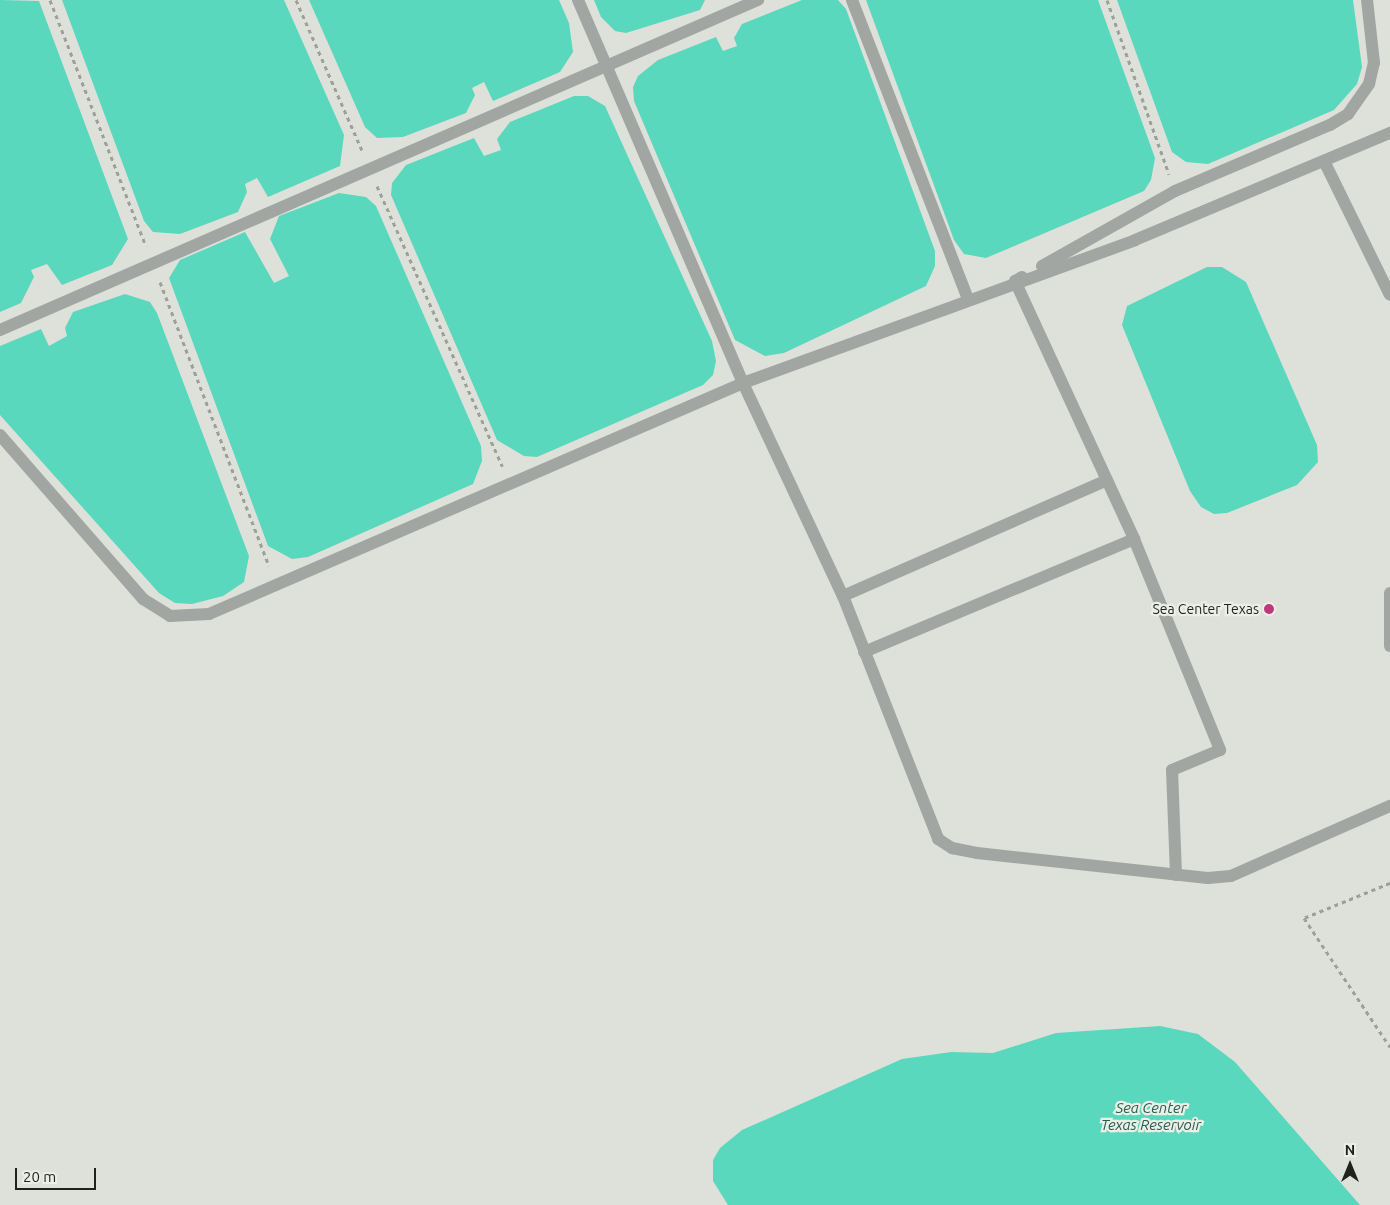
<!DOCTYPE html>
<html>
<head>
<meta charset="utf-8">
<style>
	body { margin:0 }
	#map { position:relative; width:1390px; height:1205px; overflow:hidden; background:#dee1d9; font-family:Ubuntu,sans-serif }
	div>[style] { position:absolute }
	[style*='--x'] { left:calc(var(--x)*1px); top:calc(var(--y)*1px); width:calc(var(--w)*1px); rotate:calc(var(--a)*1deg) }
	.water>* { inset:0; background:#59d8be }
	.path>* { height:3px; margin-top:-1.5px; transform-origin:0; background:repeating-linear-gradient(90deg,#9d9f99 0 4px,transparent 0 8px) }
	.lane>* { height:12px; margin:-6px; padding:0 6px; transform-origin:6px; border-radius:6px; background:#a2a6a3 }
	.dots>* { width:14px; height:14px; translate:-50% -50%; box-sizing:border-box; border:2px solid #ebefe6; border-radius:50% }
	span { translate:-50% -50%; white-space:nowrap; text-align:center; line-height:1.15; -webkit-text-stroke:4.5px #ebefe6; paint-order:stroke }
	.poi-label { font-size:14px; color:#1f211d }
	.right { translate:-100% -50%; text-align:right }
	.water-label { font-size:15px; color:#2a5e53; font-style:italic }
	.north { position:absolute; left:1325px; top:1140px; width:50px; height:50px; -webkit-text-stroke:4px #ebefe6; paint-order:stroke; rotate:0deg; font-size:14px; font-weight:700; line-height:20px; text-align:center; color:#1f211d }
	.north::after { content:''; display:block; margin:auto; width:18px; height:22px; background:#1f211d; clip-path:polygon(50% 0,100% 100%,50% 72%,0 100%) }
	.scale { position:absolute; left:15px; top:1168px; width:81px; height:22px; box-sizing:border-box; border:2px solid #1f211d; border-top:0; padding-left:6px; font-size:15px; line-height:18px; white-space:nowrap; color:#1f211d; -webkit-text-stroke:4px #ebefe6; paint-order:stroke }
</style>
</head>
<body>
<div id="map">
	<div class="water">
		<div style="clip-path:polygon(0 0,39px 1px,128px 239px,112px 265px,62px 285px,47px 264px,31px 270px,34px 277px,21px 303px,0 312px)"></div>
		<div style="clip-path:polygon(62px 0,284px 0,344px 135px,340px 166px,268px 197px,257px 178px,245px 184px,247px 192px,238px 212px,180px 234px,153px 232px,144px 221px)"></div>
		<div style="clip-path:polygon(309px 0,559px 0,569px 23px,573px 52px,560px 72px,493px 101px,484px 82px,472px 88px,475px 95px,466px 113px,403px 137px,377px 138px,365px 127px)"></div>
		<div style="clip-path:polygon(594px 0,705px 0,700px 10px,626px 33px,615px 31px,601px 17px)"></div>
		<div style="clip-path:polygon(802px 0,838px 0,846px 9px,935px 251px,935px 266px,926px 286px,784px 353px,765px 356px,735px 340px,634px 101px,633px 87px,638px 76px,658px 60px,716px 37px,723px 51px,737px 46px,734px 38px,742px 24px)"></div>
		<div style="clip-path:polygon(866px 0,1098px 0,1155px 158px,1151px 180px,1144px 191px,986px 258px,964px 254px,954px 240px)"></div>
		<div style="clip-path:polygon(1117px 0,1353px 0,1362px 67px,1357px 84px,1334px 110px,1208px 164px,1186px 162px,1172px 152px)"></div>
		<div style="clip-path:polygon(574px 96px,588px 96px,605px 106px,712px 341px,716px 361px,713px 375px,703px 385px,537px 457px,524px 456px,497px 440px,391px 195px,392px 183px,406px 165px,474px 138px,484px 156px,501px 150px,497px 139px,510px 122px)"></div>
		<div style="clip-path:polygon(339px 193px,366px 197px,376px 206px,481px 446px,482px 461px,473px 484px,308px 557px,292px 559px,268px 546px,169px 278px,180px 260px,245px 232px,274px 283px,289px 276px,270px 239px,279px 216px)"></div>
		<div style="clip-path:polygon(1207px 267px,1222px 267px,1246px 282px,1317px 445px,1318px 462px,1297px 485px,1227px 513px,1214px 514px,1201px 507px,1190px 491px,1122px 325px,1127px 306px)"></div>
		<div style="clip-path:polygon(125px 294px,150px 302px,157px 313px,249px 556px,244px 582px,223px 596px,192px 604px,175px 603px,159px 593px,0 415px,0 346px,41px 329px,49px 346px,67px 336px,65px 328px,73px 312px)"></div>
		<div style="clip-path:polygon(1160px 1026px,1198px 1034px,1235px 1062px,1360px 1205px,728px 1205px,713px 1181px,713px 1160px,720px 1148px,742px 1130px,902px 1059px,951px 1052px,993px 1053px,1056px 1033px)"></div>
	</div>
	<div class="path">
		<div style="--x:50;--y:0;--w:264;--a:68.7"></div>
		<div style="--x:296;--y:0;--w:164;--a:66.3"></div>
		<div style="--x:1107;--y:0;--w:185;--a:70.4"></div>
		<div style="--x:377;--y:186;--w:307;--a:65.9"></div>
		<div style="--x:160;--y:282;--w:304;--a:69"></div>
		<div style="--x:1390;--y:883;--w:93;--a:157.9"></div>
		<div style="--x:1304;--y:918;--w:155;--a:56.3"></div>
	</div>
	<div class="lane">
		<div style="--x:578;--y:0;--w:417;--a:66.7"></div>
		<div style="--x:743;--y:383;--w:235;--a:64.9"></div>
		<div style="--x:843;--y:596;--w:261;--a:68.6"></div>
		<div style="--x:938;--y:839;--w:17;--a:33"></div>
		<div style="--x:952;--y:848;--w:25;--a:11"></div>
		<div style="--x:977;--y:853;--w:232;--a:6.2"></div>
		<div style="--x:1208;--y:878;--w:23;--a:-5"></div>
		<div style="--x:1231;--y:876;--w:174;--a:-23.8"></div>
		<div style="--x:852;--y:0;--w:321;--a:68.8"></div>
		<div style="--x:1324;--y:161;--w:149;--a:63.8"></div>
		<div style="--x:1042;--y:266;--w:153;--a:-29.4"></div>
		<div style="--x:1175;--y:191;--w:168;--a:-23.1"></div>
		<div style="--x:1330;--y:125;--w:21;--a:-31"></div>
		<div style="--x:1348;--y:114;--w:37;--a:-55"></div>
		<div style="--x:1369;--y:84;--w:22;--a:-77"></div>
		<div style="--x:1374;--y:63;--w:63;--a:-96.3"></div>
		<div style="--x:1022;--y:277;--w:8;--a:150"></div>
		<div style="--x:1015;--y:281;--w:284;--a:65.2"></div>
		<div style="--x:1134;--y:539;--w:228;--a:67.8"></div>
		<div style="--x:1220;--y:750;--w:52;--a:157.4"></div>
		<div style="--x:1172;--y:770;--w:105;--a:87.8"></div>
		<div style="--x:0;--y:330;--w:827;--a:-23.53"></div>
		<div style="--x:0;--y:435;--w:218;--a:48.9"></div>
		<div style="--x:143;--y:599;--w:32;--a:32"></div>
		<div style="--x:170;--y:616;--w:39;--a:-3"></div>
		<div style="--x:209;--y:614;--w:582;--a:-23.39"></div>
		<div style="--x:743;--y:383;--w:417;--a:-20"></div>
		<div style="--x:1135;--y:240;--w:277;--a:-22.8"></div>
		<div style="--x:1390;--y:593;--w:53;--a:90"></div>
		<div style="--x:843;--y:596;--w:288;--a:-23.7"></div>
		<div style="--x:864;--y:652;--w:293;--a:-22.7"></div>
	</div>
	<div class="dots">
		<div style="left:1269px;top:609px;background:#bd397e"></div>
	</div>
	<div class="poi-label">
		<span class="right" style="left:1259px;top:609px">Sea Center Texas</span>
	</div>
	<div class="water-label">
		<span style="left:1151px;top:1116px">Sea Center<br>Texas Reservoir</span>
	</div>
	<div class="north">N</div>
	<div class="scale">20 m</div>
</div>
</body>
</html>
